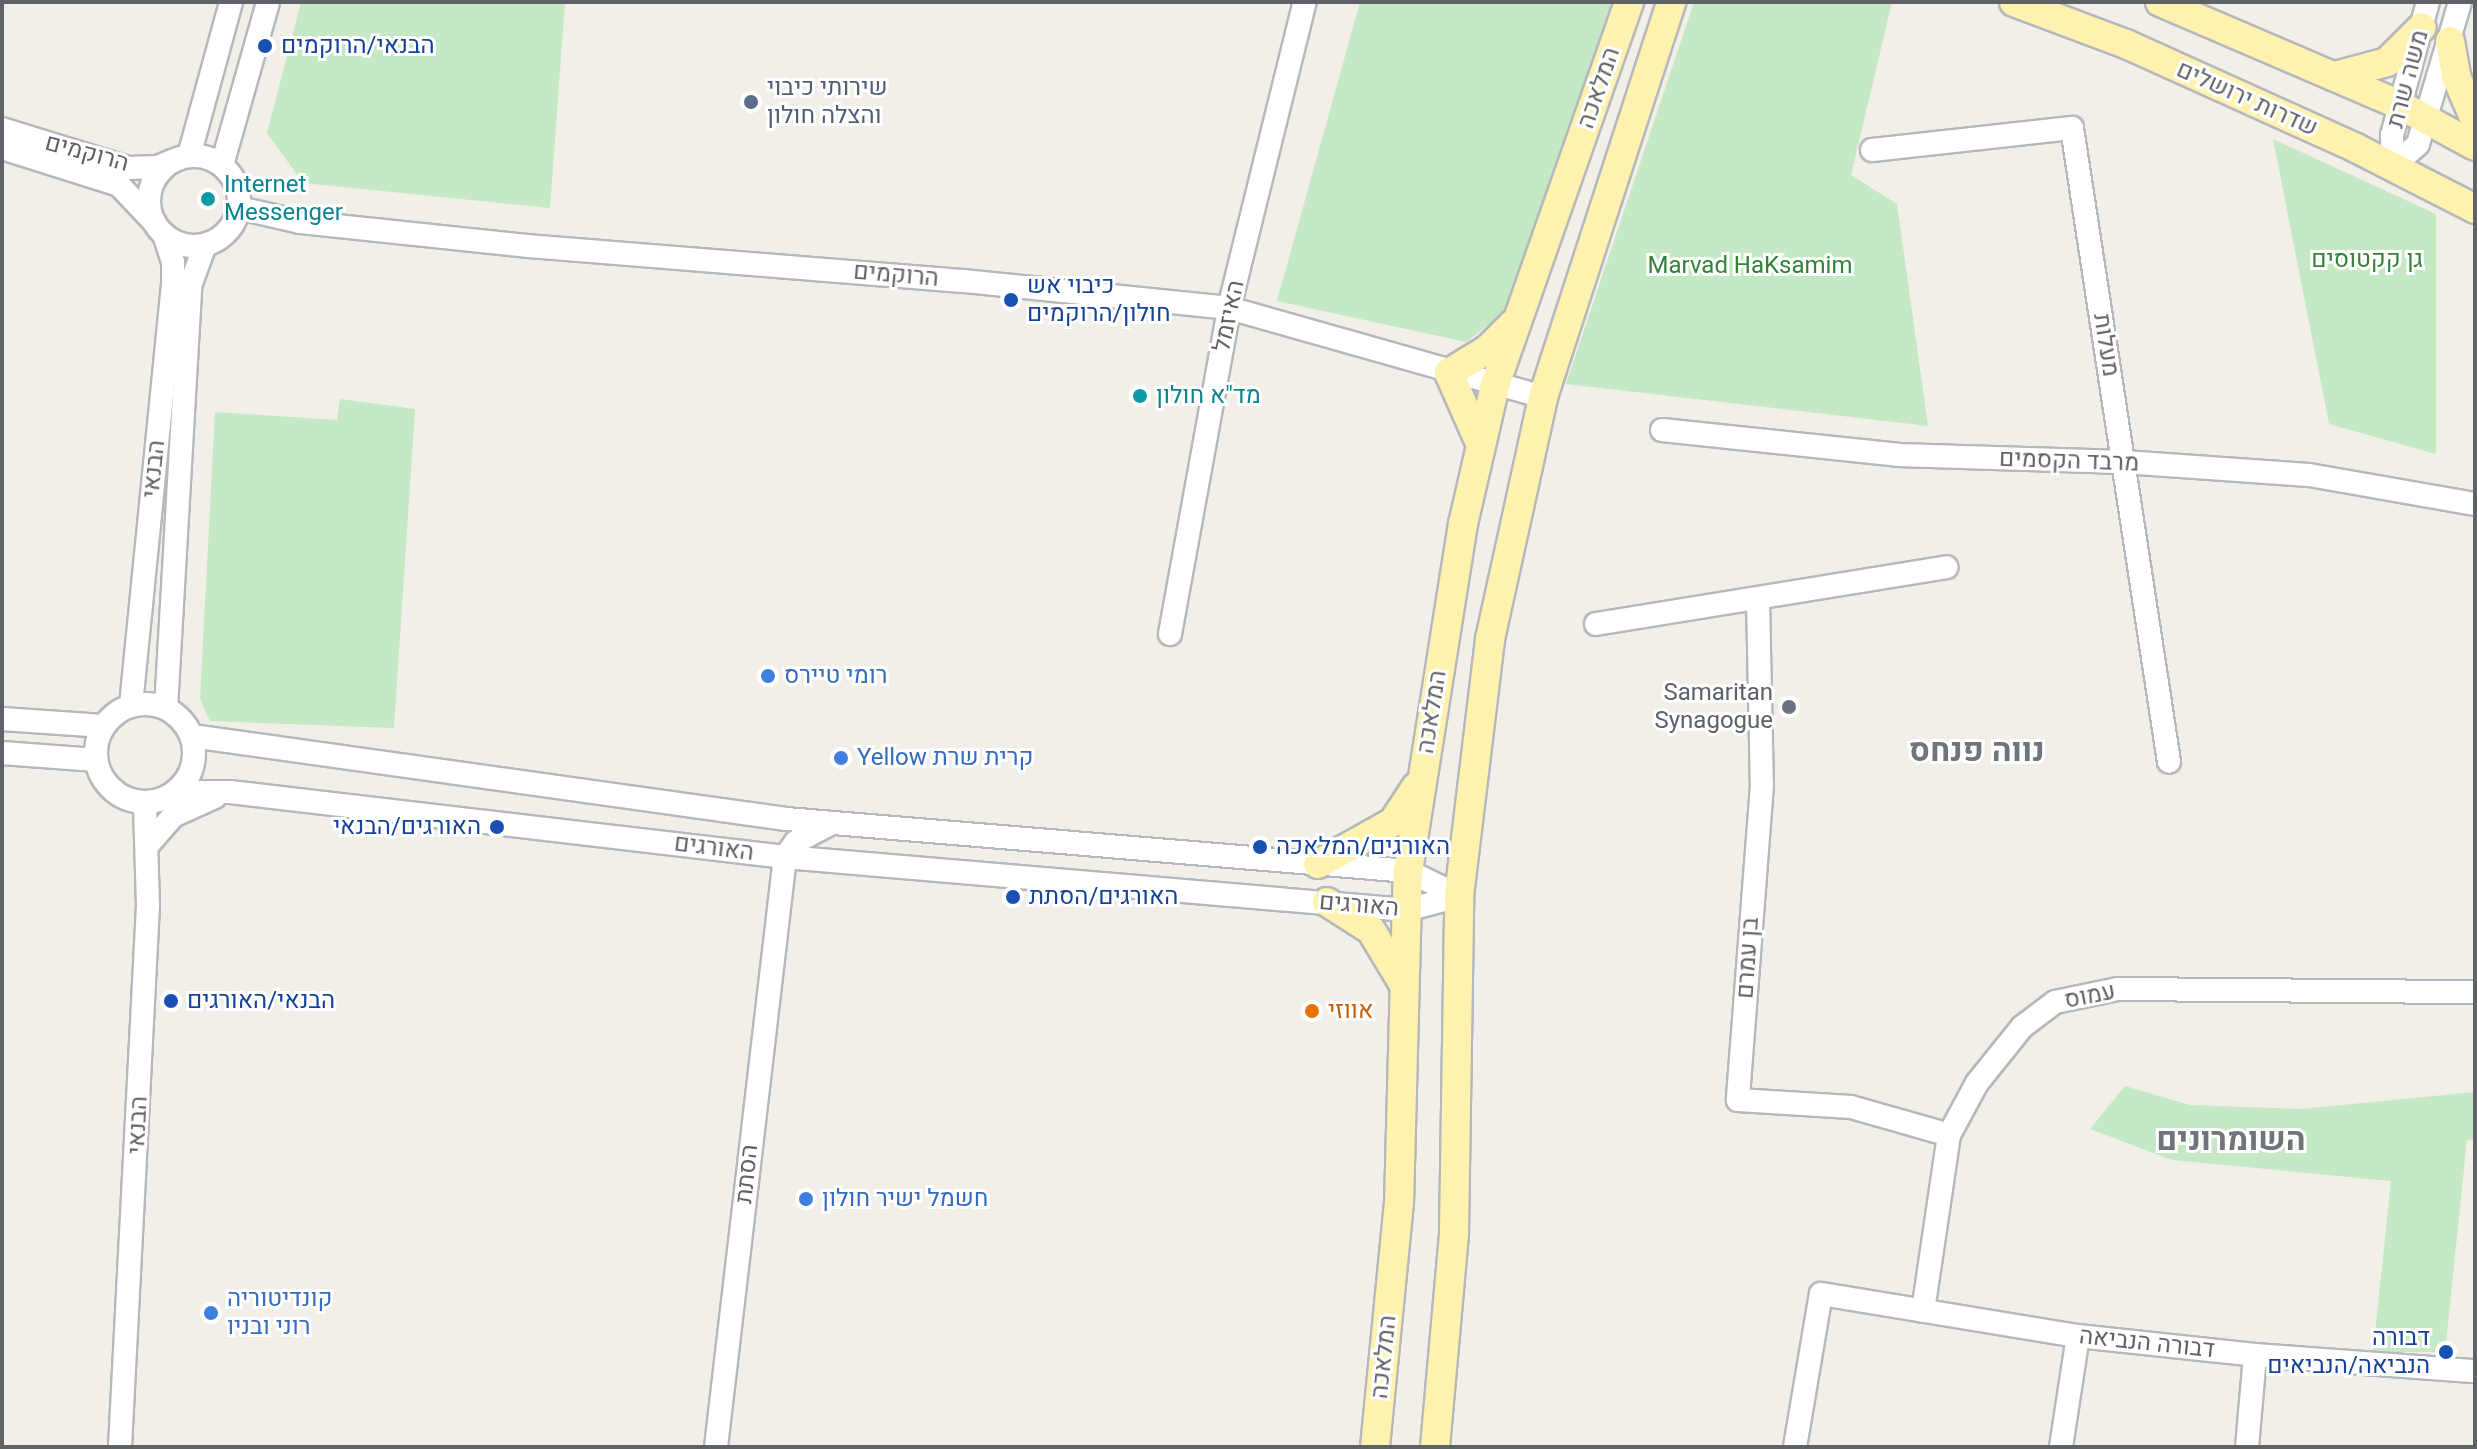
<!DOCTYPE html>
<html>
<head>
<meta charset="utf-8">
<style>
	body { margin:0 }
	#map { position:relative; width:2477px; height:1449px; overflow:hidden; background:#f1efe8; font-family:Roboto,Heebo,sans-serif }
	div>[style] { position:absolute }
	[style*='--x'] { left:calc(var(--x)*1px); top:calc(var(--y)*1px); width:calc(var(--w)*1px); rotate:calc(var(--a)*1deg) }
	.green>* { inset:0; background:#c5e8c5 }
	.roads { filter:drop-shadow(2px 0 #b5b8bc) drop-shadow(-2px 0 #b5b8bc) drop-shadow(0 2px #b5b8bc) drop-shadow(0 -2px #b5b8bc) }
	.minor>* { height:22px; margin:-11px; padding:0 11px; transform-origin:11px; border-radius:11px; background:#fff }
	.minor>.ring { margin:-11px; padding:0; box-sizing:content-box; background:none; border:22px solid #fff; border-radius:50% }
	.major>* { height:28px; margin:-14px; padding:0 14px; transform-origin:14px; border-radius:14px; background:#fff2af }
	.dots>* { width:22px; height:22px; translate:-50% -50%; box-sizing:border-box; border:4px solid #fff; border-radius:50% }
	span { translate:-50% -50%; white-space:nowrap; text-align:center; line-height:1.15; -webkit-text-stroke:6px #fff; paint-order:stroke }
	.transit-label { font-size:24px; color:#164399 }
	.left { translate:0 -50%; text-align:left }
	.right { translate:-100% -50%; text-align:right }
	.street-label { font-size:24px; color:#5f6368 }
	.service-label { font-size:24px; color:#4e5e75 }
	.culture-label { font-size:24px; color:#0d838f }
	.park-label { font-size:24px; color:#348238 }
	.shop-label { font-size:24px; color:#366cbe }
	.worship-label { font-size:24px; color:#5b616d }
	.food-label { font-size:24px; color:#c56008 }
	.district-label { font-size:32px; color:#70757a; font-weight:700 }
	.frame { position:absolute; inset:0; border:4px solid #5f6368; pointer-events:none }
</style>
</head>
<body>
<div id="map">
	<div class="green">
		<div style="clip-path:polygon(301px 2px,565px 2px,550px 208px,303px 183px,267px 133px)"></div>
		<div style="clip-path:polygon(1360px 2px,1614px 2px,1513px 306px,1466px 342px,1277px 301px)"></div>
		<div style="clip-path:polygon(1694px 2px,1892px 2px,1851px 175px,1897px 204px,1928px 426px,1566px 384px)"></div>
		<div style="clip-path:polygon(2273px 139px,2436px 214px,2436px 454px,2329px 424px)"></div>
		<div style="clip-path:polygon(340px 399px,415px 409px,394px 728px,210px 721px,200px 699px,215px 412px,337px 420px)"></div>
		<div style="clip-path:polygon(2125px 1086px,2190px 1105px,2301px 1109px,2475px 1092px,2475px 1139px,2467px 1140px,2445px 1352px,2373px 1352px,2391px 1181px,2172px 1160px,2090px 1129px)"></div>
	</div>
	<div class="roads">
		<div class="minor">
			<div style="--x:2;--y:129;--w:132;--a:17.2"></div>
			<div style="--x:128;--y:168;--w:30;--a:-2"></div>
			<div style="--x:158;--y:167;--w:15;--a:-23"></div>
			<div style="--x:2;--y:148;--w:123;--a:17.5"></div>
			<div style="--x:119;--y:185;--w:51;--a:46.6"></div>
			<div style="--x:1872;--y:150;--w:201;--a:-6.3"></div>
			<div style="--x:2072;--y:128;--w:641;--a:81.3"></div>
			<div class="ring" style="left:149px;top:156px;width:68px;height:68px"></div>
			<div style="--x:189;--y:156;--w:160;--a:-74.7"></div>
			<div style="--x:222;--y:165;--w:169;--a:-74.2"></div>
			<div style="--x:2393;--y:166;--w:33;--a:-41"></div>
			<div style="--x:2418;--y:144;--w:148;--a:-73.5"></div>
			<div style="--x:2393;--y:166;--w:31;--a:-92"></div>
			<div style="--x:2392;--y:135;--w:138;--a:-74.9"></div>
			<div style="--x:239;--y:208;--w:63;--a:12.9"></div>
			<div style="--x:300;--y:222;--w:229;--a:6"></div>
			<div style="--x:528;--y:246;--w:437;--a:4.6"></div>
			<div style="--x:964;--y:281;--w:266;--a:5.8"></div>
			<div style="--x:1229;--y:308;--w:326;--a:15.8"></div>
			<div style="--x:1662;--y:430;--w:237;--a:6"></div>
			<div style="--x:1898;--y:455;--w:226;--a:1.8"></div>
			<div style="--x:2124;--y:462;--w:185;--a:4"></div>
			<div style="--x:2309;--y:475;--w:169;--a:9.9"></div>
			<div style="--x:1758;--y:600;--w:185;--a:88.8"></div>
			<div style="--x:1762;--y:785;--w:316;--a:94.4"></div>
			<div style="--x:1738;--y:1100;--w:113;--a:3.5"></div>
			<div style="--x:1851;--y:1107;--w:102;--a:15.9"></div>
			<div style="--x:1596;--y:624;--w:355;--a:-9.2"></div>
			<div style="--x:1170;--y:634;--w:331;--a:-79.7"></div>
			<div style="--x:1229;--y:308;--w:315;--a:-76.1"></div>
			<div class="ring" style="left:96px;top:704px;width:76px;height:76px"></div>
			<div style="--x:131;--y:705;--w:425;--a:-84.3"></div>
			<div style="--x:173;--y:282;--w:20;--a:-90"></div>
			<div style="--x:173;--y:262;--w:29;--a:-108"></div>
			<div style="--x:166;--y:708;--w:423;--a:-86.7"></div>
			<div style="--x:190;--y:286;--w:44;--a:-69.9"></div>
			<div style="--x:2;--y:719;--w:102;--a:3.9"></div>
			<div style="--x:192;--y:736;--w:600;--a:7.95"></div>
			<div style="--x:786;--y:819;--w:624;--a:4.78"></div>
			<div style="--x:1408;--y:871;--w:57;--a:26.1"></div>
			<div style="--x:2;--y:753;--w:94;--a:4.3"></div>
			<div style="--x:175;--y:792;--w:55;--a:0"></div>
			<div style="--x:230;--y:792;--w:559;--a:6.68"></div>
			<div style="--x:785;--y:857;--w:624;--a:4.87"></div>
			<div style="--x:1407;--y:910;--w:54;--a:-15.1"></div>
			<div style="--x:147;--y:846;--w:40;--a:-49"></div>
			<div style="--x:173;--y:816;--w:46;--a:-24.3"></div>
			<div style="--x:1923;--y:1311;--w:178;--a:-81.6"></div>
			<div style="--x:1949;--y:1135;--w:59;--a:-61.7"></div>
			<div style="--x:1977;--y:1083;--w:72;--a:-51.2"></div>
			<div style="--x:2022;--y:1027;--w:41;--a:-37.1"></div>
			<div style="--x:2055;--y:1002;--w:64;--a:-11.7"></div>
			<div style="--x:2118;--y:989;--w:357;--a:0.5"></div>
			<div style="--x:120;--y:1447;--w:542;--a:-87.04"></div>
			<div style="--x:148;--y:906;--w:104;--a:-91.7"></div>
			<div style="--x:716;--y:1447;--w:594;--a:-83.33"></div>
			<div style="--x:785;--y:857;--w:19;--a:-54"></div>
			<div style="--x:796;--y:842;--w:40;--a:-28"></div>
			<div style="--x:1795;--y:1447;--w:155;--a:-80.4"></div>
			<div style="--x:1821;--y:1294;--w:260;--a:9.3"></div>
			<div style="--x:2078;--y:1336;--w:178;--a:6.1"></div>
			<div style="--x:2255;--y:1355;--w:221;--a:4.2"></div>
			<div style="--x:2061;--y:1447;--w:112;--a:-81.3"></div>
			<div style="--x:2247;--y:1447;--w:92;--a:-85"></div>
		</div>
		<div class="major">
			<div style="--x:2014;--y:2;--w:120;--a:20.6"></div>
			<div style="--x:2126;--y:44;--w:252;--a:24.3"></div>
			<div style="--x:2356;--y:148;--w:134;--a:27.1"></div>
			<div style="--x:2160;--y:2;--w:261;--a:23.2"></div>
			<div style="--x:2400;--y:105;--w:85;--a:28.7"></div>
			<div style="--x:2450;--y:41;--w:36;--a:80"></div>
			<div style="--x:2456;--y:76;--w:48;--a:66.6"></div>
			<div style="--x:2335;--y:76;--w:54;--a:-15.1"></div>
			<div style="--x:2387;--y:62;--w:49;--a:-45"></div>
			<div style="--x:1480;--y:443;--w:77;--a:-113.9"></div>
			<div style="--x:1449;--y:373;--w:46;--a:-31.6"></div>
			<div style="--x:1488;--y:349;--w:35;--a:-45"></div>
			<div style="--x:1318;--y:864;--w:86;--a:-29.2"></div>
			<div style="--x:1393;--y:822;--w:42;--a:-56.7"></div>
			<div style="--x:1327;--y:902;--w:52;--a:32.5"></div>
			<div style="--x:1371;--y:930;--w:64;--a:59"></div>
			<div style="--x:1375;--y:1447;--w:244;--a:-84.4"></div>
			<div style="--x:1399;--y:1204;--w:333;--a:-88.5"></div>
			<div style="--x:1408;--y:871;--w:351;--a:-81"></div>
			<div style="--x:1463;--y:524;--w:143;--a:-77"></div>
			<div style="--x:1495;--y:385;--w:406;--a:-70.7"></div>
			<div style="--x:1435;--y:1447;--w:215;--a:-84.9"></div>
			<div style="--x:1454;--y:1233;--w:337;--a:-89.1"></div>
			<div style="--x:1459;--y:896;--w:259;--a:-83.1"></div>
			<div style="--x:1490;--y:639;--w:248;--a:-77.6"></div>
			<div style="--x:1543;--y:397;--w:415;--a:-72"></div>
		</div>
	</div>
	<div class="dots">
		<div style="left:265px;top:46px;background:#1a4fb4"></div>
		<div style="left:751px;top:102px;background:#5c6f8a"></div>
		<div style="left:208px;top:199px;background:#0f9aa8"></div>
		<div style="left:1011px;top:300px;background:#1a4fb4"></div>
		<div style="left:1140px;top:396px;background:#0f9aa8"></div>
		<div style="left:768px;top:676px;background:#3f7fe0"></div>
		<div style="left:1789px;top:707px;background:#6b7280"></div>
		<div style="left:841px;top:758px;background:#3f7fe0"></div>
		<div style="left:497px;top:827px;background:#1a4fb4"></div>
		<div style="left:1260px;top:847px;background:#1a4fb4"></div>
		<div style="left:1013px;top:897px;background:#1a4fb4"></div>
		<div style="left:171px;top:1001px;background:#1a4fb4"></div>
		<div style="left:1312px;top:1011px;background:#e8710a"></div>
		<div style="left:806px;top:1199px;background:#3f7fe0"></div>
		<div style="left:211px;top:1313px;background:#3f7fe0"></div>
		<div style="left:2446px;top:1352px;background:#1a4fb4"></div>
	</div>
	<div class="transit-label">
		<span class="left" style="left:281px;top:46px">הבנאי/הרוקמים</span>
		<span class="left" style="left:1027px;top:300px">כיבוי אש<br>חולון/הרוקמים</span>
		<span class="right" style="left:481px;top:827px">האורגים/הבנאי</span>
		<span class="left" style="left:1276px;top:847px">האורגים/המלאכה</span>
		<span class="left" style="left:1029px;top:897px">האורגים/הסתת</span>
		<span class="left" style="left:187px;top:1001px">הבנאי/האורגים</span>
		<span class="right" style="left:2430px;top:1352px">דבורה<br>הנביאה/הנביאים</span>
	</div>
	<div class="street-label">
		<span style="left:2408px;top:79px;rotate:-75deg">משה שרת</span>
		<span style="left:1599px;top:88px;rotate:-71deg">המלאכה</span>
		<span style="left:2247px;top:99px;rotate:24deg">שדרות ירושלים</span>
		<span style="left:87px;top:153px;rotate:15deg">הרוקמים</span>
		<span style="left:896px;top:275px;rotate:5deg">הרוקמים</span>
		<span style="left:1229px;top:316px;rotate:-78deg">האיזמל</span>
		<span style="left:2106px;top:345px;rotate:81deg">מעלות</span>
		<span style="left:2069px;top:461px;rotate:2deg">מרבד הקסמים</span>
		<span style="left:154px;top:469px;rotate:-84deg">הבנאי</span>
		<span style="left:1432px;top:712px;rotate:-81deg">המלאכה</span>
		<span style="left:714px;top:848px;rotate:7deg">האורגים</span>
		<span style="left:1359px;top:905px;rotate:5deg">האורגים</span>
		<span style="left:1748px;top:958px;rotate:-86deg">בן עמרם</span>
		<span style="left:2090px;top:996px;rotate:-11deg">עמוס</span>
		<span style="left:138px;top:1125px;rotate:-87deg">הבנאי</span>
		<span style="left:747px;top:1174px;rotate:-84deg">הסתת</span>
		<span style="left:2147px;top:1343px;rotate:6deg">דבורה הנביאה</span>
		<span style="left:1384px;top:1357px;rotate:-84deg">המלאכה</span>
	</div>
	<div class="service-label">
		<span class="left" style="left:767px;top:102px">שירותי כיבוי<br>והצלה חולון</span>
	</div>
	<div class="culture-label">
		<span class="left" style="left:224px;top:199px">Internet<br>Messenger</span>
		<span class="left" style="left:1156px;top:396px">מד"א חולון</span>
	</div>
	<div class="park-label">
		<span style="left:2367px;top:260px">גן קקטוסים</span>
		<span style="left:1750px;top:266px">Marvad HaKsamim</span>
	</div>
	<div class="shop-label">
		<span class="left" style="left:784px;top:676px">רומי טיירס</span>
		<span class="left" style="left:857px;top:758px">Yellow קרית שרת</span>
		<span class="left" style="left:822px;top:1199px">חשמל ישיר חולון</span>
		<span class="left" style="left:227px;top:1313px">קונדיטוריה<br>רוני ובניו</span>
	</div>
	<div class="worship-label">
		<span class="right" style="left:1773px;top:707px">Samaritan<br>Synagogue</span>
	</div>
	<div class="food-label">
		<span class="left" style="left:1328px;top:1011px">אווזי</span>
	</div>
	<div class="district-label">
		<span style="left:1977px;top:750px">נווה פנחס</span>
		<span style="left:2231px;top:1139px">השומרונים</span>
	</div>
	<div class="frame"></div>
</div>
</body>
</html>
